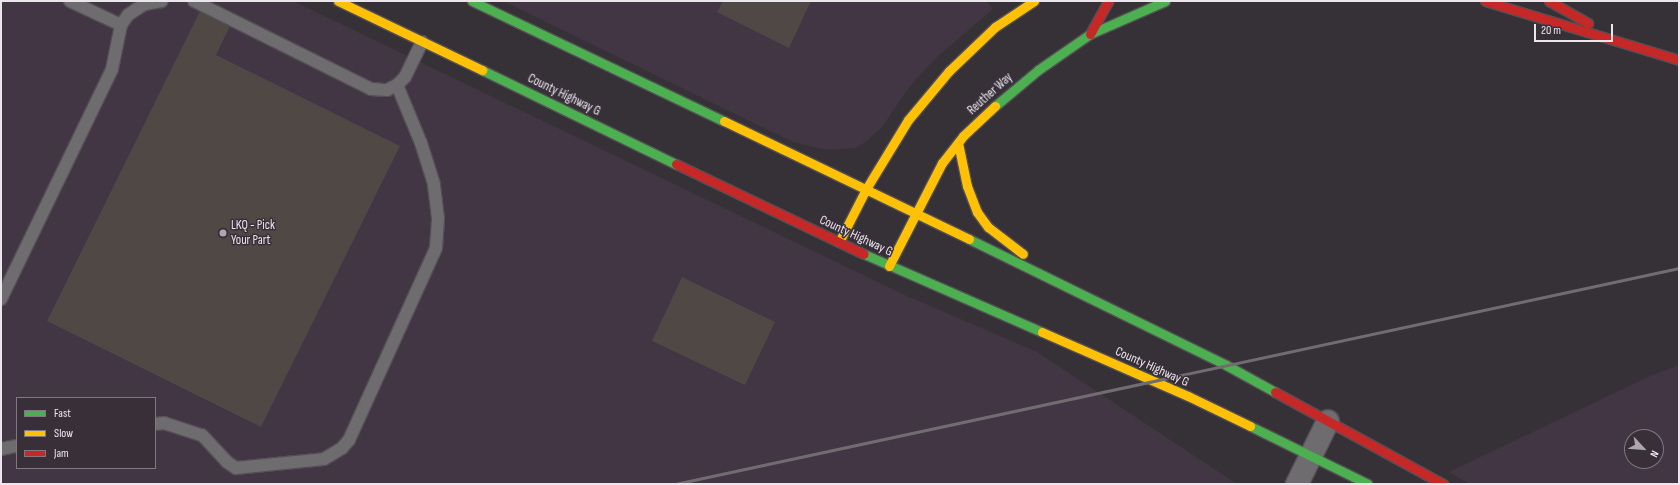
<!DOCTYPE html>
<html>
<head>
<meta charset="utf-8">
<style>
	body { margin:0 }
	#map { position:relative; width:1680px; height:485px; overflow:hidden; background:#363137; font-family:"Sofia Sans Condensed",sans-serif }
	div>[style] { position:absolute }
	[style*='--x'] { left:calc(var(--x)*1px); top:calc(var(--y)*1px); width:calc(var(--w)*1px); rotate:calc(var(--a)*1deg) }
	.built>* { inset:0; background:#423544 }
	.building>* { inset:0; background:#504845 }
	.roads { filter:drop-shadow(1px 0 #534f54) drop-shadow(-1px 0 #534f54) drop-shadow(0 1px #534f54) drop-shadow(0 -1px #534f54) }
	.lane>* { height:12px; margin:-6px; padding:0 6px; transform-origin:6px; border-radius:6px; background:#6f6c70 }
	.street>* { height:22px; margin:-11px; padding:0 11px; transform-origin:11px; border-radius:11px; background:#6f6c70 }
	.fast>* { height:9px; margin:-4.5px; padding:0 4.5px; transform-origin:4.5px; border-radius:4.5px; background:#4caf50 }
	.slow>* { height:9px; margin:-4.5px; padding:0 4.5px; transform-origin:4.5px; border-radius:4.5px; background:#ffc107 }
	.jam>* { height:9px; margin:-4.5px; padding:0 4.5px; transform-origin:4.5px; border-radius:4.5px; background:#c62828 }
	.rail>* { height:3px; margin:-1.5px; padding:0 1.5px; transform-origin:1.5px; border-radius:1.5px; background:#706c70 }
	.dots>* { width:11px; height:11px; translate:-50% -50%; box-sizing:border-box; border:2px solid #382f39; border-radius:50% }
	span { translate:-50% -50%; white-space:nowrap; text-align:center; line-height:1.15; -webkit-text-stroke:3px #382f39; paint-order:stroke }
	.street-label { font-size:13px; color:#ebe6ec }
	.poi-label { font-size:13px; color:#ebe6ec }
	.left { translate:0 -50%; text-align:left }
	.frame { position:absolute; inset:0; border:2px solid #ebe6ec; pointer-events:none }
	.legend { position:absolute; left:16px; top:397px; width:140px; height:72px; box-sizing:border-box; background:#382f39; border:1px solid #807881; margin:0; padding:5px 7px; list-style:none; font-size:12px; color:#ebe6ec }
	.legend li { display:flex; align-items:center; gap:8px; height:20px }
	.legend b { width:20px; border:1px solid #807881 }
	.north { position:absolute; left:1624px; top:429px; width:40px; height:40px; box-sizing:border-box; background:#382f39; border:1px solid #807881; border-radius:50%; rotate:116deg; font-size:11px; font-weight:700; line-height:16px; text-align:center; color:#ebe6ec }
	.north::after { content:''; display:block; margin:auto; width:14px; height:18px; background:#aca7ad; clip-path:polygon(50% 0,100% 100%,50% 72%,0 100%) }
	.scale { position:absolute; left:1534px; top:24px; width:79px; height:18px; box-sizing:border-box; border:2px solid #ebe6ec; border-top:0; padding-left:5px; font-size:12px; line-height:14px; white-space:nowrap; color:#ebe6ec; -webkit-text-stroke:3px #382f39; paint-order:stroke }
</style>
</head>
<body>
<div id="map">
	<div class="built">
		<div style="clip-path:polygon(evenodd,1px 1px,293px 1px,907px 296px,1037px 352px,1237px 484px,1px 484px,1px 1px,17px 398px,155px 398px,155px 468px,17px 468px,17px 398px)"></div>
		<div style="clip-path:polygon(503px 1px,987px 1px,993px 9px,938px 56px,910px 86px,882px 127px,867px 141px,855px 148px,826px 150px,793px 142px)"></div>
		<div style="clip-path:polygon(evenodd,1679px 365px,1679px 484px,1469px 484px,1449px 472px,1650px 376px,1679px 365px,1632px 437px,1656px 437px,1656px 461px,1632px 461px,1632px 437px)"></div>
	</div>
	<div class="building">
		<div style="clip-path:polygon(723px 1px,811px 1px,789px 48px,717px 12px)"></div>
		<div style="clip-path:polygon(201px 9px,231px 24px,216px 55px,400px 146px,261px 427px,47px 321px)"></div>
		<div style="clip-path:polygon(682px 277px,775px 322px,745px 385px,652px 341px)"></div>
	</div>
	<div class="roads">
		<div class="lane">
			<div style="--x:70;--y:1;--w:56;--a:25.2"></div>
			<div style="--x:194;--y:1;--w:198;--a:26.4"></div>
			<div style="--x:371;--y:89;--w:16;--a:4"></div>
			<div style="--x:387;--y:90;--w:11;--a:-27"></div>
			<div style="--x:397;--y:85;--w:11;--a:-45"></div>
			<div style="--x:405;--y:77;--w:39;--a:-64"></div>
			<div style="--x:1;--y:299;--w:255;--a:-64.2"></div>
			<div style="--x:112;--y:69;--w:45;--a:-78.4"></div>
			<div style="--x:121;--y:25;--w:12;--a:-55"></div>
			<div style="--x:128;--y:15;--w:11;--a:-34"></div>
			<div style="--x:137;--y:9;--w:9;--a:-32"></div>
			<div style="--x:145;--y:4;--w:17;--a:-10"></div>
			<div style="--x:155;--y:424;--w:9;--a:-6"></div>
			<div style="--x:164;--y:423;--w:40;--a:18"></div>
			<div style="--x:202;--y:435;--w:37;--a:47"></div>
			<div style="--x:227;--y:462;--w:11;--a:34"></div>
			<div style="--x:236;--y:468;--w:88;--a:-5.8"></div>
			<div style="--x:324;--y:459;--w:21;--a:-31"></div>
			<div style="--x:342;--y:448;--w:11;--a:-49"></div>
			<div style="--x:349;--y:440;--w:211;--a:-65.6"></div>
			<div style="--x:436;--y:248;--w:30;--a:-86"></div>
			<div style="--x:438;--y:218;--w:34;--a:-97"></div>
			<div style="--x:434;--y:184;--w:43;--a:-107.6"></div>
			<div style="--x:421;--y:143;--w:63;--a:-112.5"></div>
			<div style="--x:1;--y:449;--w:16;--a:-11"></div>
		</div>
		<div class="street">
			<div style="--x:1297;--y:484;--w:70;--a:-63.8"></div>
		</div>
		<div class="fast">
			<div style="--x:472;--y:1;--w:279;--a:25.5"></div>
			<div style="--x:482;--y:70;--w:216;--a:25.9"></div>
			<div style="--x:995;--y:106;--w:56;--a:-39.9"></div>
			<div style="--x:1038;--y:70;--w:63;--a:-34.7"></div>
			<div style="--x:1090;--y:34;--w:82;--a:-23.7"></div>
			<div style="--x:969;--y:239;--w:286;--a:26.1"></div>
			<div style="--x:1226;--y:365;--w:56;--a:28.9"></div>
			<div style="--x:864;--y:254;--w:194;--a:23.7"></div>
			<div style="--x:1250;--y:426;--w:131;--a:26.2"></div>
		</div>
		<div class="slow">
			<div style="--x:338;--y:1;--w:160;--a:25.6"></div>
			<div style="--x:724;--y:121;--w:272;--a:25.7"></div>
			<div style="--x:958;--y:143;--w:44;--a:78.2"></div>
			<div style="--x:967;--y:186;--w:28;--a:69"></div>
			<div style="--x:977;--y:212;--w:19;--a:54"></div>
			<div style="--x:988;--y:227;--w:44;--a:37.6"></div>
			<div style="--x:839;--y:242;--w:59;--a:-63"></div>
			<div style="--x:866;--y:189;--w:81;--a:-58.7"></div>
			<div style="--x:908;--y:120;--w:64;--a:-50.1"></div>
			<div style="--x:949;--y:71;--w:64;--a:-43.7"></div>
			<div style="--x:995;--y:27;--w:47;--a:-33.7"></div>
			<div style="--x:889;--y:266;--w:116;--a:-62.8"></div>
			<div style="--x:942;--y:163;--w:34;--a:-52"></div>
			<div style="--x:963;--y:136;--w:44;--a:-43.2"></div>
			<div style="--x:1042;--y:332;--w:159;--a:23.7"></div>
			<div style="--x:1188;--y:396;--w:69;--a:25.8"></div>
		</div>
		<div class="jam">
			<div style="--x:1485;--y:1;--w:203;--a:16.9"></div>
			<div style="--x:1549;--y:1;--w:45;--a:29.4"></div>
			<div style="--x:1090;--y:34;--w:38;--a:-61"></div>
			<div style="--x:676;--y:164;--w:208;--a:25.6"></div>
			<div style="--x:1275;--y:392;--w:192;--a:28.7"></div>
		</div>
	</div>
	<div class="rail">
		<div style="--x:675;--y:484;--w:1027;--a:-12.14"></div>
	</div>
	<div class="dots">
		<div style="left:223px;top:233px;background:#aca7ad"></div>
	</div>
	<div class="street-label">
		<span style="left:990px;top:94px;rotate:-42deg">Reuther Way</span>
		<span style="left:564px;top:95px;rotate:26deg">County Highway G</span>
		<span style="left:856px;top:236px;rotate:25deg">County Highway G</span>
		<span style="left:1152px;top:367px;rotate:24deg">County Highway G</span>
	</div>
	<div class="poi-label">
		<span class="left" style="left:231px;top:233px">LKQ - Pick<br>Your Part</span>
	</div>
	<div class="frame"></div>
	<ul class="legend">
	<li><b style="height:5px;background:#4caf50"></b>Fast</li>
	<li><b style="height:5px;background:#ffc107"></b>Slow</li>
	<li><b style="height:5px;background:#c62828"></b>Jam</li>
	</ul>
	<div class="north">N</div>
	<div class="scale">20 m</div>
</div>
</body>
</html>
